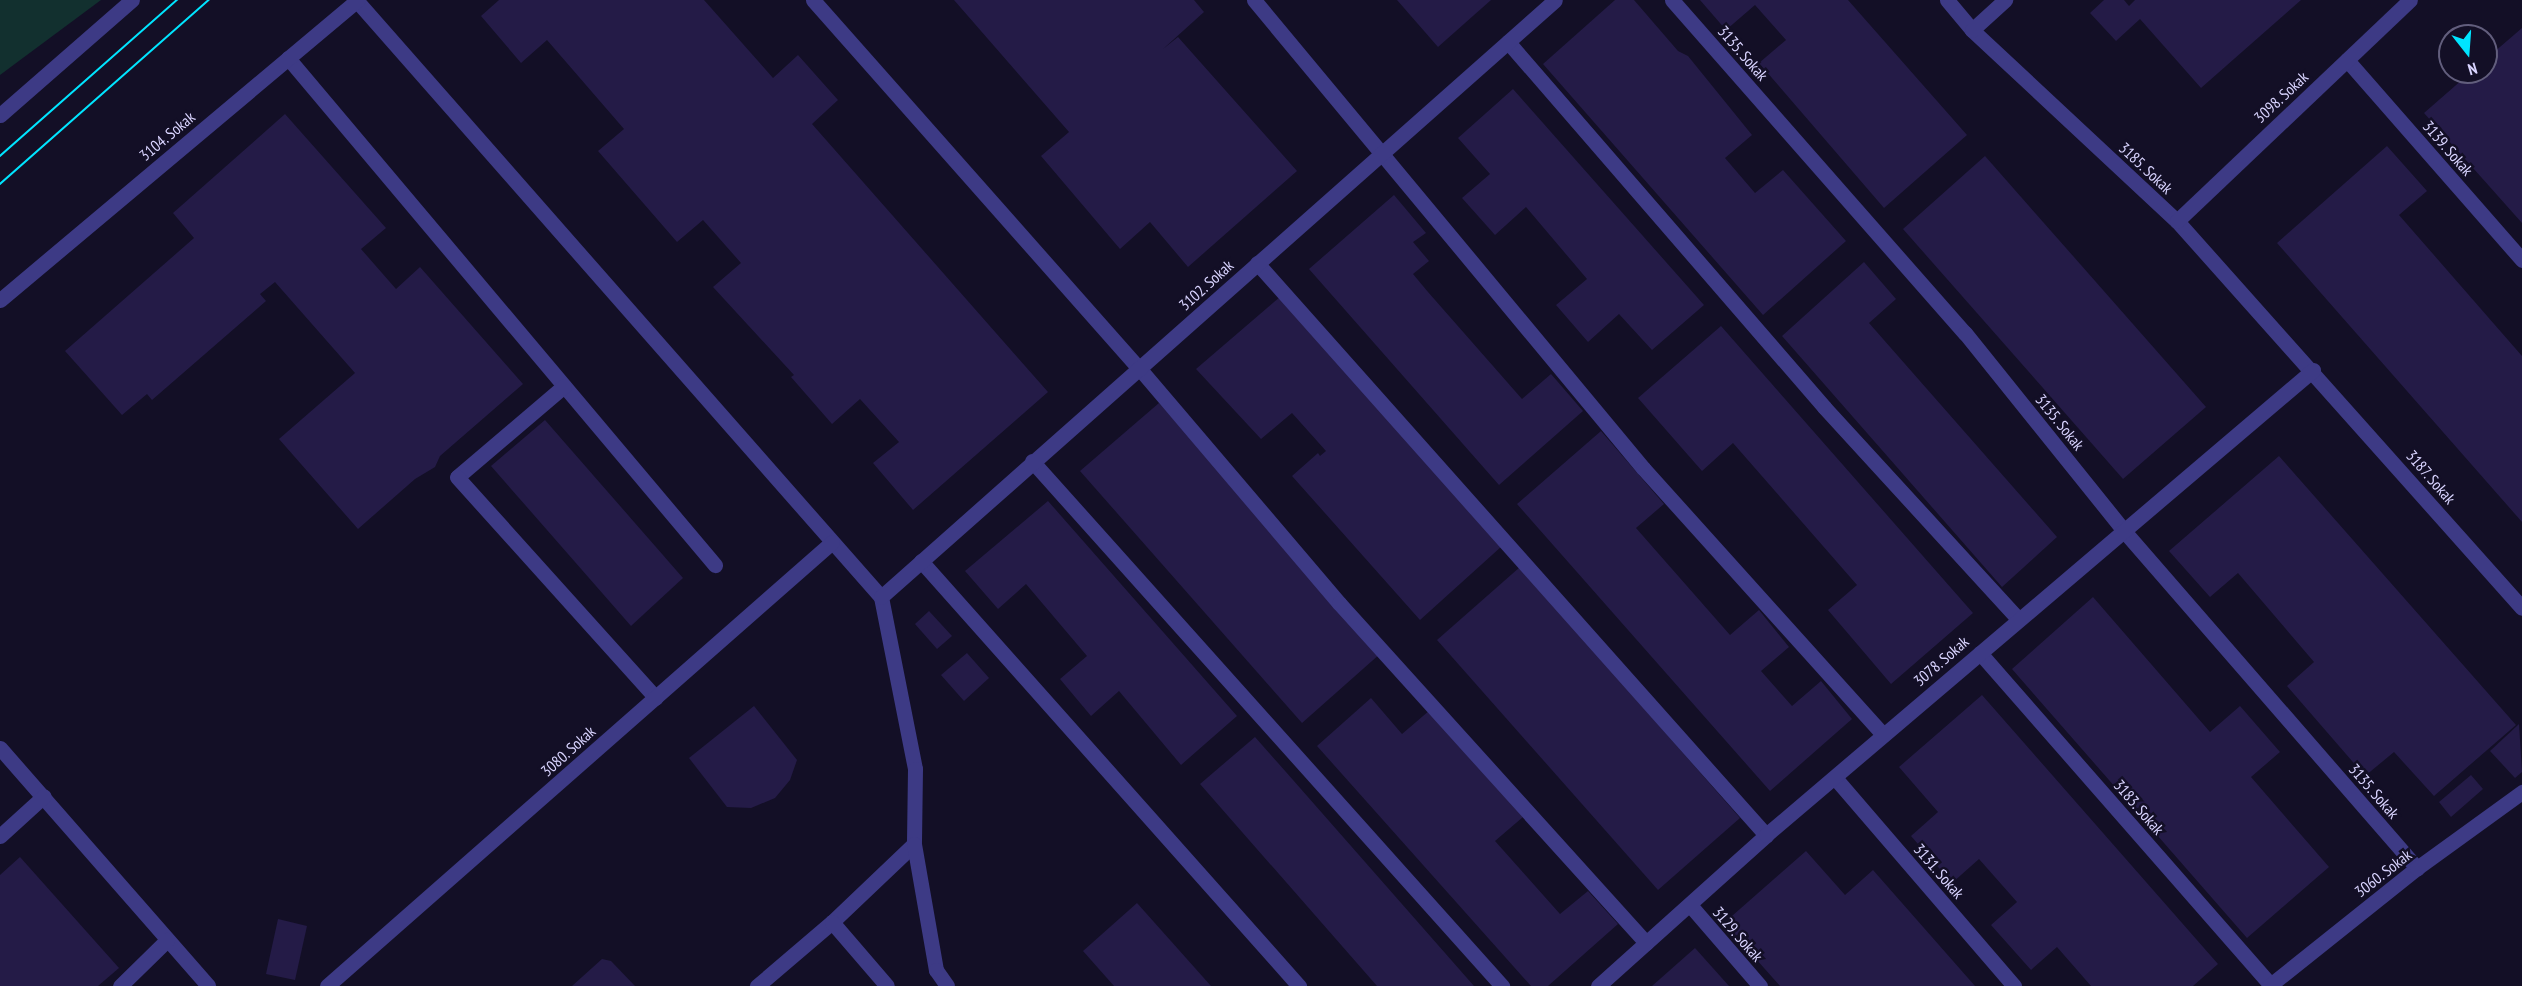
<!DOCTYPE html>
<html>
<head>
<meta charset="utf-8">
<style>
	body { margin:0 }
	#map { position:relative; width:2522px; height:986px; overflow:hidden; background:#130f26; font-family:"PT Sans Narrow",sans-serif }
	div>[style] { position:absolute }
	[style*='--x'] { left:calc(var(--x)*1px); top:calc(var(--y)*1px); width:calc(var(--w)*1px); rotate:calc(var(--a)*1deg) }
	.green>* { inset:0; background:#12302f }
	.building>* { inset:0; background:#241b47 }
	.service>* { height:15px; margin:-7.5px; padding:0 7.5px; transform-origin:7.5px; border-radius:7.5px; background:#3d3a85 }
	.minor>* { height:15px; margin:-7.5px; padding:0 7.5px; transform-origin:7.5px; border-radius:7.5px; background:#3d3a85 }
	.tertiary>* { height:15px; margin:-7.5px; padding:0 7.5px; transform-origin:7.5px; border-radius:7.5px; background:#3d3a85 }
	.tram>* { height:1.5px; margin:-0.75px; padding:0 0.75px; transform-origin:0.75px; border-radius:0.75px; background:#00e5ff }
	span { translate:-50% -50%; white-space:nowrap; text-align:center; line-height:1.15; -webkit-text-stroke:5px #130f26; paint-order:stroke }
	.street-label { font-size:16px; color:#d9d4ff }
	.north { position:absolute; left:2438px; top:24px; width:60px; height:60px; box-sizing:border-box; background:#130f26; border:2px solid #625e7d; border-radius:50%; rotate:163deg; font-size:16px; font-weight:700; line-height:24px; text-align:center; color:#d9d4ff }
	.north::after { content:''; display:block; margin:auto; width:21px; height:27px; background:#00e5ff; clip-path:polygon(50% 0,100% 100%,50% 72%,0 100%) }
</style>
</head>
<body>
<div id="map">
	<div class="green">
		<div style="clip-path:polygon(0 0,101px 0,0 75px)"></div>
	</div>
	<div class="building">
		<div style="clip-path:polygon(499px 0,704px 0,773px 78px,798px 55px,838px 100px,812px 124px,1048px 392px,913px 510px,873px 463px,899px 442px,860px 399px,832px 424px,791px 377px,794px 375px,713px 287px,741px 263px,703px 220px,677px 242px,598px 151px,624px 129px,547px 40px,521px 63px,481px 16px)"></div>
		<div style="clip-path:polygon(954px 0,1194px 0,1204px 12px,1163px 49px,1178px 37px,1297px 171px,1188px 267px,1150px 222px,1120px 249px,1041px 156px,1069px 132px)"></div>
		<div style="clip-path:polygon(1397px 0,1491px 0,1438px 47px)"></div>
		<div style="clip-path:polygon(1615px 0,1634px 0,1678px 51px,1688px 56px,1752px 135px,1725px 158px,1755px 193px,1783px 170px,1846px 241px,1763px 315px,1543px 64px)"></div>
		<div style="clip-path:polygon(1700px 0,1848px 0,1967px 135px,1884px 208px,1759px 63px,1786px 40px,1755px 5px,1726px 30px)"></div>
		<div style="clip-path:polygon(2104px 0,2124px 0,2129px 6px,2135px 0,2301px 0,2201px 88px,2140px 19px,2116px 41px,2090px 13px)"></div>
		<div style="clip-path:polygon(2522px 28px,2522px 223px,2424px 113px,2471px 72px,2486px 72px,2486px 59px)"></div>
		<div style="clip-path:polygon(1513px 89px,1704px 305px,1652px 350px,1619px 314px,1588px 342px,1556px 305px,1587px 279px,1526px 207px,1495px 235px,1462px 198px,1490px 174px,1458px 138px)"></div>
		<div style="clip-path:polygon(285px 114px,386px 228px,361px 249px,396px 289px,420px 267px,523px 384px,440px 456px,435px 467px,415px 479px,358px 529px,279px 439px,355px 373px,275px 282px,260px 294px,266px 301px,152px 400px,147px 394px,122px 415px,65px 351px,194px 238px,173px 213px)"></div>
		<div style="clip-path:polygon(2387px 146px,2427px 191px,2399px 215px,2522px 356px,2522px 522px,2277px 243px)"></div>
		<div style="clip-path:polygon(1985px 156px,2206px 407px,2123px 479px,1903px 229px)"></div>
		<div style="clip-path:polygon(1394px 195px,1426px 233px,1413px 242px,1429px 261px,1413px 274px,1428px 292px,1522px 399px,1551px 374px,1583px 411px,1499px 485px,1309px 269px)"></div>
		<div style="clip-path:polygon(1864px 262px,1896px 299px,1869px 323px,2057px 537px,2002px 587px,1782px 336px)"></div>
		<div style="clip-path:polygon(1281px 296px,1502px 546px,1420px 620px,1292px 476px,1318px 453px,1320px 456px,1326px 451px,1292px 413px,1261px 439px,1196px 369px)"></div>
		<div style="clip-path:polygon(1721px 326px,1973px 613px,1891px 684px,1828px 610px,1857px 585px,1733px 443px,1702px 471px,1638px 398px)"></div>
		<div style="clip-path:polygon(1159px 403px,1381px 653px,1302px 723px,1080px 471px)"></div>
		<div style="clip-path:polygon(545px 420px,683px 578px,631px 626px,491px 466px)"></div>
		<div style="clip-path:polygon(1601px 431px,1664px 504px,1636px 528px,1730px 635px,1759px 610px,1789px 647px,1761px 671px,1792px 706px,1821px 681px,1852px 719px,1770px 791px,1517px 504px)"></div>
		<div style="clip-path:polygon(2279px 456px,2516px 725px,2434px 796px,2394px 752px,2365px 776px,2287px 686px,2314px 662px,2238px 573px,2210px 597px,2169px 551px)"></div>
		<div style="clip-path:polygon(1048px 501px,1237px 716px,1181px 765px,1119px 691px,1091px 716px,1060px 679px,1087px 656px,1026px 584px,998px 609px,965px 571px)"></div>
		<div style="clip-path:polygon(1520px 567px,1740px 818px,1658px 890px,1437px 640px)"></div>
		<div style="clip-path:polygon(2093px 597px,2210px 732px,2240px 706px,2280px 752px,2251px 777px,2329px 867px,2247px 938px,2012px 669px)"></div>
		<div style="clip-path:polygon(929px 611px,952px 636px,937px 649px,915px 624px)"></div>
		<div style="clip-path:polygon(967px 653px,989px 678px,964px 701px,941px 675px)"></div>
		<div style="clip-path:polygon(1982px 695px,2218px 964px,2193px 986px,2091px 986px,2057px 947px,2031px 970px,1991px 925px,2017px 902px,1979px 859px,1952px 883px,1911px 836px,1938px 812px,1899px 767px)"></div>
		<div style="clip-path:polygon(1371px 698px,1402px 734px,1430px 710px,1523px 817px,1495px 841px,1560px 914px,1588px 891px,1618px 924px,1548px 986px,1531px 986px,1317px 746px)"></div>
		<div style="clip-path:polygon(754px 706px,797px 760px,790px 780px,775px 798px,751px 808px,727px 807px,689px 758px)"></div>
		<div style="clip-path:polygon(2519px 724px,2522px 772px,2515px 778px,2490px 751px)"></div>
		<div style="clip-path:polygon(1255px 737px,1286px 772px,1474px 986px,1377px 986px,1356px 962px,1200px 784px)"></div>
		<div style="clip-path:polygon(2471px 775px,2483px 789px,2451px 817px,2439px 802px)"></div>
		<div style="clip-path:polygon(1806px 851px,1845px 895px,1873px 870px,1975px 986px,1780px 986px,1724px 923px)"></div>
		<div style="clip-path:polygon(20px 857px,119px 968px,98px 986px,0 986px,0 875px)"></div>
		<div style="clip-path:polygon(1137px 903px,1170px 940px,1211px 986px,1114px 986px,1083px 951px)"></div>
		<div style="clip-path:polygon(278px 919px,307px 926px,295px 980px,266px 974px)"></div>
		<div style="clip-path:polygon(1695px 948px,1729px 986px,1652px 986px)"></div>
		<div style="clip-path:polygon(602px 959px,611px 961px,635px 986px,572px 986px)"></div>
	</div>
	<div class="service">
		<div style="--x:288;--y:58;--w:663;--a:49.9"></div>
		<div style="--x:564;--y:386;--w:140;--a:139.6"></div>
		<div style="--x:457;--y:477;--w:297;--a:48"></div>
	</div>
	<div class="minor">
		<div style="--x:813;--y:0;--w:492;--a:48.5"></div>
		<div style="--x:1139;--y:368;--w:309;--a:49.6"></div>
		<div style="--x:1339;--y:603;--w:458;--a:47.9"></div>
		<div style="--x:1254;--y:0;--w:609;--a:50.27"></div>
		<div style="--x:1643;--y:468;--w:359;--a:48"></div>
		<div style="--x:1672;--y:0;--w:444;--a:48.7"></div>
		<div style="--x:1965;--y:333;--w:254;--a:51.2"></div>
		<div style="--x:2124;--y:531;--w:447;--a:49"></div>
		<div style="--x:1947;--y:0;--w:39;--a:50"></div>
		<div style="--x:1972;--y:30;--w:280;--a:43"></div>
		<div style="--x:2177;--y:221;--w:518;--a:48.28"></div>
		<div style="--x:357;--y:1;--w:794;--a:48.68"></div>
		<div style="--x:881;--y:597;--w:175;--a:78.8"></div>
		<div style="--x:915;--y:769;--w:75;--a:90.8"></div>
		<div style="--x:914;--y:844;--w:113;--a:136.4"></div>
		<div style="--x:832;--y:922;--w:99;--a:139.5"></div>
		<div style="--x:1972;--y:30;--w:45;--a:-42.3"></div>
		<div style="--x:1508;--y:42;--w:483;--a:49.1"></div>
		<div style="--x:1824;--y:407;--w:287;--a:47.5"></div>
		<div style="--x:2347;--y:60;--w:266;--a:48.8"></div>
		<div style="--x:2177;--y:221;--w:321;--a:-43.5"></div>
		<div style="--x:1257;--y:263;--w:766;--a:48.34"></div>
		<div style="--x:1032;--y:461;--w:705;--a:48.16"></div>
		<div style="--x:921;--y:561;--w:569;--a:48.35"></div>
		<div style="--x:881;--y:597;--w:900;--a:-41.53"></div>
		<div style="--x:1980;--y:653;--w:440;--a:48.8"></div>
		<div style="--x:0;--y:748;--w:316;--a:48.8"></div>
		<div style="--x:1836;--y:779;--w:273;--a:49.3"></div>
		<div style="--x:0;--y:836;--w:59;--a:-42.3"></div>
		<div style="--x:914;--y:844;--w:128;--a:80.1"></div>
		<div style="--x:936;--y:970;--w:19;--a:55"></div>
		<div style="--x:1690;--y:905;--w:107;--a:49.2"></div>
		<div style="--x:832;--y:922;--w:84;--a:49.3"></div>
		<div style="--x:120;--y:986;--w:66;--a:-44.4"></div>
		<div style="--x:327;--y:986;--w:672;--a:-41.32"></div>
		<div style="--x:1598;--y:986;--w:226;--a:-41.9"></div>
		<div style="--x:1766;--y:835;--w:718;--a:-40.37"></div>
		<div style="--x:2269;--y:986;--w:189;--a:-38.6"></div>
		<div style="--x:2417;--y:868;--w:130;--a:-35.9"></div>
	</div>
	<div class="tertiary">
		<div style="--x:0;--y:115;--w:175;--a:-41.1"></div>
		<div style="--x:0;--y:300;--w:467;--a:-40"></div>
	</div>
	<div class="tram">
		<div style="--x:0;--y:156;--w:236;--a:-41.4"></div>
		<div style="--x:0;--y:184;--w:278;--a:-41.4"></div>
	</div>
	<div class="street-label">
		<span style="left:1743px;top:53px;rotate:49deg">3135. Sokak</span>
		<span style="left:2281px;top:97px;rotate:-43deg">3098. Sokak</span>
		<span style="left:167px;top:136px;rotate:-40deg">3104. Sokak</span>
		<span style="left:2448px;top:148px;rotate:49deg">3139. Sokak</span>
		<span style="left:2146px;top:168px;rotate:43deg">3185. Sokak</span>
		<span style="left:1206px;top:285px;rotate:-42deg">3102. Sokak</span>
		<span style="left:2060px;top:422px;rotate:51deg">3135. Sokak</span>
		<span style="left:2431px;top:477px;rotate:49deg">3187. Sokak</span>
		<span style="left:1941px;top:661px;rotate:-41deg">3078. Sokak</span>
		<span style="left:568px;top:751px;rotate:-42deg">3080. Sokak</span>
		<span style="left:2374px;top:791px;rotate:49deg">3135. Sokak</span>
		<span style="left:2139px;top:807px;rotate:49deg">3183. Sokak</span>
		<span style="left:1939px;top:871px;rotate:49deg">3131. Sokak</span>
		<span style="left:2383px;top:873px;rotate:-38deg">3060. Sokak</span>
		<span style="left:1738px;top:934px;rotate:49deg">3129. Sokak</span>
	</div>
	<div class="north">N</div>
</div>
</body>
</html>
